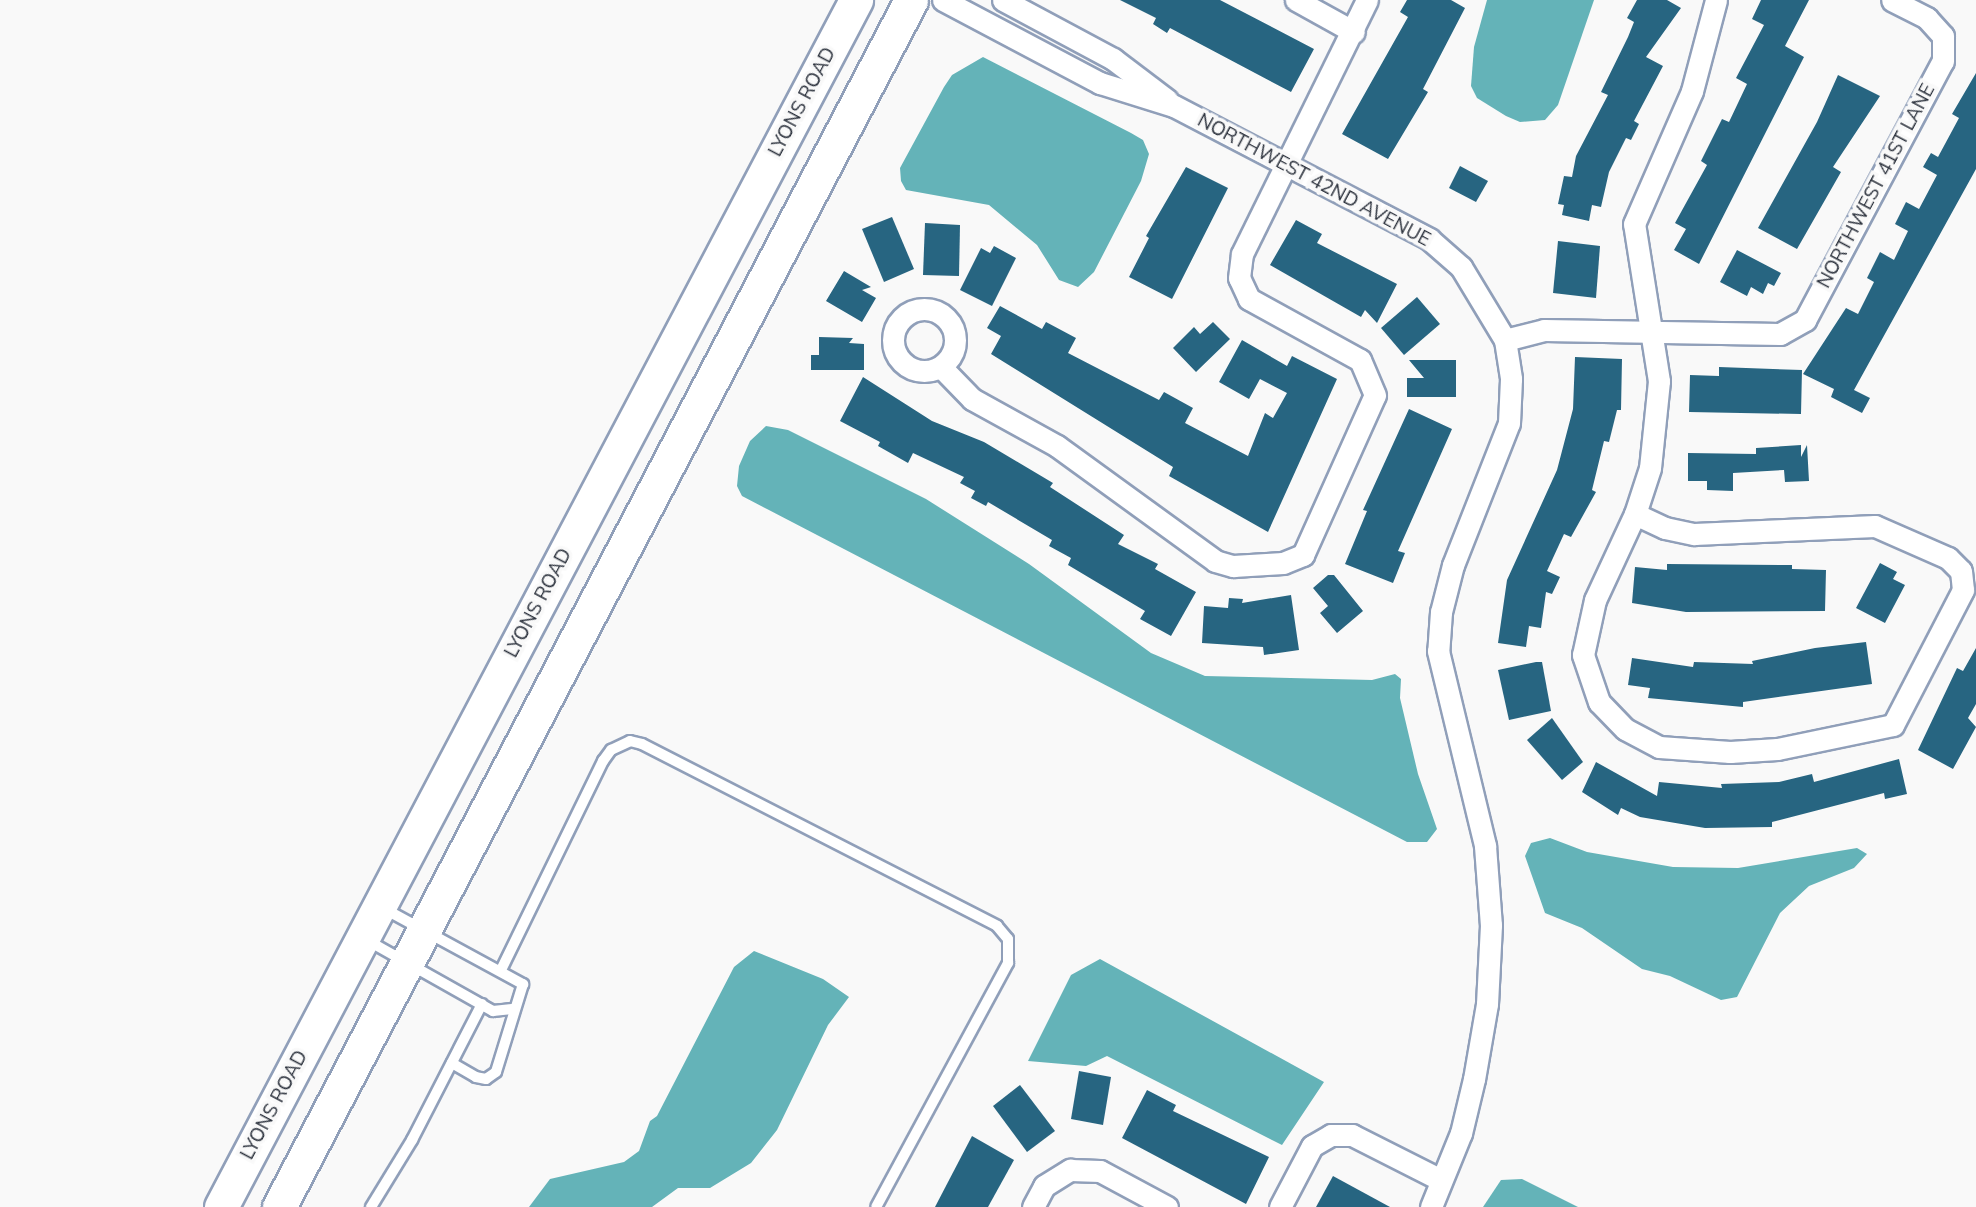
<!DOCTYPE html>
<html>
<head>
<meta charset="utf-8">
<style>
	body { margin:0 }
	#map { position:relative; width:1976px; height:1207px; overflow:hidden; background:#f9f9f9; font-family:Mulish,sans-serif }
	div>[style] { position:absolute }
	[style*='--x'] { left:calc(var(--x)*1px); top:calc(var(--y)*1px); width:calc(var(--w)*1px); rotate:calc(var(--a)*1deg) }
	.water>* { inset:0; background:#64b3b8 }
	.building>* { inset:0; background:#276581 }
	.roads { filter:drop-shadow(2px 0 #909fb9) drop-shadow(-2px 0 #909fb9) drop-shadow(0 2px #909fb9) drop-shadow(0 -2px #909fb9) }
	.lane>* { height:10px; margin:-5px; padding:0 5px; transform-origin:5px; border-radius:5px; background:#fff }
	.street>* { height:21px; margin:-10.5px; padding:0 10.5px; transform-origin:10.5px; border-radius:10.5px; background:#fff }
	.street>.ring { margin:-10.5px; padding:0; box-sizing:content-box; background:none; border:21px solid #fff; border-radius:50% }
	.primary>* { height:33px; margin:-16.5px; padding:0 16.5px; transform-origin:16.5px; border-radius:16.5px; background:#fff }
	span { translate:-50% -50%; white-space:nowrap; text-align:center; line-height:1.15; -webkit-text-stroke:7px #f9f9f9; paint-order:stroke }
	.street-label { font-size:19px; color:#2c323d }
</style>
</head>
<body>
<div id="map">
	<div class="water">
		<div style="clip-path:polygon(1487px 0,1594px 0,1558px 105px,1545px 120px,1520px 122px,1506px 116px,1477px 98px,1471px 86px,1474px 47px)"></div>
		<div style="clip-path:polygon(983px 57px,1131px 133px,1143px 140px,1149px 154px,1141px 181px,1094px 272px,1078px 287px,1059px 280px,1037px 245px,989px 205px,906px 190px,901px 181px,900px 168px,944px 87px,952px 75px)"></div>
		<div style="clip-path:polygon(766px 426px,788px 430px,926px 499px,1029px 564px,1151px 653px,1205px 676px,1372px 680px,1395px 674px,1401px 679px,1400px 698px,1418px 774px,1437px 829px,1427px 842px,1407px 842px,742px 496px,737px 486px,739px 466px,750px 441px)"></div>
		<div style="clip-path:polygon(1550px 838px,1587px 852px,1673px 867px,1738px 868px,1857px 848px,1867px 854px,1854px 868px,1809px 886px,1780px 913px,1737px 997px,1721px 1000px,1670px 976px,1642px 969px,1582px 928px,1545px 913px,1525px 856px,1531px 843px)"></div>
		<div style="clip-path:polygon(754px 951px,823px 979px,849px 997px,828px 1025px,777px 1130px,751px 1163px,710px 1188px,678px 1188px,652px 1207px,529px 1207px,550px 1179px,624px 1162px,639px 1151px,650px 1121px,657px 1116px,734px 967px)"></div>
		<div style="clip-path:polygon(1100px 959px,1324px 1082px,1282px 1145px,1107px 1056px,1086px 1066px,1028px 1061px,1071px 975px)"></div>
		<div style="clip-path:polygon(1522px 1179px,1578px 1207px,1483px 1207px,1501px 1180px)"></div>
	</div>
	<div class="building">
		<div style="clip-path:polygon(1120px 0,1220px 0,1314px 49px,1291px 92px,1170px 28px,1167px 33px,1153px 24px,1156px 18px)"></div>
		<div style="clip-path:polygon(1407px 0,1451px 0,1465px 8px,1423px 89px,1428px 92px,1388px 159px,1342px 134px,1408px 17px,1400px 12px)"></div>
		<div style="clip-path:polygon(1637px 0,1667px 0,1681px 8px,1646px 57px,1663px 66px,1634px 121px,1639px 124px,1631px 140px,1626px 138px,1609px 172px,1601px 207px,1592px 205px,1589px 221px,1562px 215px,1564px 205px,1558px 204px,1564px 176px,1572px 177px,1576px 156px,1608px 95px,1601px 92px,1628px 37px,1634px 22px,1627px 18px)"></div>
		<div style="clip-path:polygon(1761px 0,1809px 0,1785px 46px,1804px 57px,1699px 264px,1674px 250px,1686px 229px,1675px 223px,1707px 165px,1701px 161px,1722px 119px,1729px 122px,1747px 84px,1736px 78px,1764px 25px,1752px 19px)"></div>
		<div style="clip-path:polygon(1976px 73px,1976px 169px,1854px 390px,1870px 398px,1862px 413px,1831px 397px,1834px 389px,1803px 374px,1846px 308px,1858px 314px,1874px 282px,1867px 278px,1880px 252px,1894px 260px,1908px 231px,1895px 224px,1906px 202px,1919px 209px,1937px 175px,1923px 167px,1931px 153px,1938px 157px,1959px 118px,1952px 114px)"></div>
		<div style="clip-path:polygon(1838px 75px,1880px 96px,1833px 167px,1841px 172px,1797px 249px,1758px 228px,1817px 122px)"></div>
		<div style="clip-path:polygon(1460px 166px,1488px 181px,1476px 202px,1449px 188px)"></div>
		<div style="clip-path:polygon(1186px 167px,1228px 188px,1172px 299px,1129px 277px,1149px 238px,1146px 236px)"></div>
		<div style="clip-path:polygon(892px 217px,914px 269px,884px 282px,862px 229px)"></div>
		<div style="clip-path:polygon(1296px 220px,1322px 234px,1317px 243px,1397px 284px,1377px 323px,1365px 310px,1361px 317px,1270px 265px)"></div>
		<div style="clip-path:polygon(925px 223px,960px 225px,959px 276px,923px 275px)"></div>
		<div style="clip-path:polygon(1558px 241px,1600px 246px,1596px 298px,1553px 293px)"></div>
		<div style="clip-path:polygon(994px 246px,1016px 258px,992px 306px,960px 290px,981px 248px,990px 253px)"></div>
		<div style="clip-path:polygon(1737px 250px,1781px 273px,1774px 286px,1768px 283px,1763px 294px,1751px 287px,1747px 296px,1720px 282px)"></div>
		<div style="clip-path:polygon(844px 271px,871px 287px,862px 290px,876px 298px,862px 322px,826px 301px)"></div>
		<div style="clip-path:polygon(1417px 297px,1440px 324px,1404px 355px,1381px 328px)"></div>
		<div style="clip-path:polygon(1000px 306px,1042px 329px,1046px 322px,1076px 338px,1068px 353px,1159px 400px,1164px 392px,1193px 408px,1185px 423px,1248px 456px,1265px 413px,1273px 418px,1287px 393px,1260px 379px,1249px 399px,1219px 382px,1242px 340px,1287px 366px,1292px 356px,1337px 379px,1268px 532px,1169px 476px,1173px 467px,991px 354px,1001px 336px,987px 328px)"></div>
		<div style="clip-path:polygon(1213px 322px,1230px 339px,1196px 372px,1173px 348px,1194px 327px,1200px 334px)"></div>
		<div style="clip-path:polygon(819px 337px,853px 338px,849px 343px,864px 344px,864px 370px,811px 370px,811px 355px,819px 355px)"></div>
		<div style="clip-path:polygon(1575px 357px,1622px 359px,1621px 410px,1617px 410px,1609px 442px,1604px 441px,1592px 490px,1596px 492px,1571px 537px,1564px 534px,1547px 571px,1560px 577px,1552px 594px,1546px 592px,1541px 628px,1529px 626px,1526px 647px,1498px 643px,1507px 580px,1557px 470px,1573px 409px)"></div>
		<div style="clip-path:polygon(1409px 360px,1456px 360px,1456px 397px,1407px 397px,1407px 378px,1424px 378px)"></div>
		<div style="clip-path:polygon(1719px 367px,1802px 370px,1801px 414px,1689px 412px,1690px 375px,1719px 376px)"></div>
		<div style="clip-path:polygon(863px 377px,932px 421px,984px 442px,1053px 483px,1050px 487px,1124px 535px,1118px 544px,1158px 564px,1155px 569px,1196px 592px,1171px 636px,1140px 619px,1145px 611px,1068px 565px,1071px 558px,1049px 546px,1052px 540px,988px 502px,986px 506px,971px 498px,975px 491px,960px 483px,964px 477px,913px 453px,908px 463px,878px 446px,880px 442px,840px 421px)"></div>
		<div style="clip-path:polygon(1409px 409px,1452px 429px,1398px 551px,1405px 553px,1393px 583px,1345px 564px,1367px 511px,1363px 510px)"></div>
		<div style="clip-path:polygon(1801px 445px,1801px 457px,1807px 445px,1809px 481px,1785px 482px,1784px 470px,1733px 473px,1733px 491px,1707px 490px,1707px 481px,1688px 481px,1688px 453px,1756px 454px,1756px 448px)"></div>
		<div style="clip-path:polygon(1880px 563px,1897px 572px,1893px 579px,1905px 585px,1885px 623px,1856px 608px)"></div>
		<div style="clip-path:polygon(1667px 564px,1792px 565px,1792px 569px,1826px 570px,1825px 611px,1686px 612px,1632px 603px,1635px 567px,1667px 570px)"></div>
		<div style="clip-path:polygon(1328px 575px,1334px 575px,1363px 611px,1337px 633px,1320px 613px,1328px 606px,1313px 588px)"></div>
		<div style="clip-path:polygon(1291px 595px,1299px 650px,1264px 655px,1263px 647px,1202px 643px,1204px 606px,1228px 608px,1229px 598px,1243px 599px,1242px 603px)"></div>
		<div style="clip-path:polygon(1866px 642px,1872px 684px,1743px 702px,1743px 707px,1648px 698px,1650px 688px,1628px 685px,1632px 658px,1693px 667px,1694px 662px,1753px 664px,1752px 661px,1815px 648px)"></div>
		<div style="clip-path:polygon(1976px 648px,1976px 704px,1968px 718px,1976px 727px,1953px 769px,1918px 750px,1957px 668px,1963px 671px)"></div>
		<div style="clip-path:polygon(1536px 662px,1542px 662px,1551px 711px,1509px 720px,1498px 670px)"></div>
		<div style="clip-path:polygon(1552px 718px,1583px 762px,1562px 780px,1527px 740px)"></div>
		<div style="clip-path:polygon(1899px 759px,1907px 794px,1885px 799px,1884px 793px,1772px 822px,1772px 827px,1705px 828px,1640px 817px,1621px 808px,1618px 815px,1582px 792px,1596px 762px,1657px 796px,1659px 782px,1722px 788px,1721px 784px,1779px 782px,1812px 774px,1814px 782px)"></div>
		<div style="clip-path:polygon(1079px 1071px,1111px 1077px,1103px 1125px,1071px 1119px)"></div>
		<div style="clip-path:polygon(1020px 1085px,1055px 1131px,1027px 1152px,993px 1106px)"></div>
		<div style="clip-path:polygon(1147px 1090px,1176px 1105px,1173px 1111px,1269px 1157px,1246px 1204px,1122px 1138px)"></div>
		<div style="clip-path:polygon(972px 1136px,1014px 1160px,988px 1207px,935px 1207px)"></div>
		<div style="clip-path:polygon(1333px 1176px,1390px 1207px,1316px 1207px)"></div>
	</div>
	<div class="roads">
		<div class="lane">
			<div style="--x:381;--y:907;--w:162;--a:28.5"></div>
			<div style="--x:523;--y:984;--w:92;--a:107.1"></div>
			<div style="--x:496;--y:1072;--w:12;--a:145"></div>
			<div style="--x:486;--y:1079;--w:10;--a:-169"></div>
			<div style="--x:476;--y:1077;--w:28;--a:-150"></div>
			<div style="--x:365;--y:939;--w:147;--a:29.4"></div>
			<div style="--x:493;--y:1011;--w:19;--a:-6"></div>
			<div style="--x:501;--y:970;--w:233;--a:-64"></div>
			<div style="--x:603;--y:761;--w:14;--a:-54"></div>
			<div style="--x:611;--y:750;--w:21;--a:-25"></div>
			<div style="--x:630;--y:741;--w:12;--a:14"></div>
			<div style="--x:642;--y:744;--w:399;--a:27.1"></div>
			<div style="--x:997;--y:926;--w:17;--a:50"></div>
			<div style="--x:1008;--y:939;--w:24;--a:90"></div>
			<div style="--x:1008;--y:963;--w:277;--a:118.4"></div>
			<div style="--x:371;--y:1207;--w:79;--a:-58.5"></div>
			<div style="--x:412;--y:1140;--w:153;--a:-62.8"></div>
		</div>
		<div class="street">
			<div style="--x:943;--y:0;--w:178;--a:27.9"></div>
			<div style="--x:1100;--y:83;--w:77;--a:17.3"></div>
			<div style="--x:1174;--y:106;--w:288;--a:27.5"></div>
			<div style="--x:1429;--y:239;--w:43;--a:41.2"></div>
			<div style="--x:1461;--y:267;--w:85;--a:58.9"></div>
			<div style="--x:1505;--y:340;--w:39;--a:81"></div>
			<div style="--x:1511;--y:379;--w:44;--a:92.6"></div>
			<div style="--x:1509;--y:423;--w:153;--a:111.5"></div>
			<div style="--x:1453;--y:565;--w:49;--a:104.3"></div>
			<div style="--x:1441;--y:612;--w:39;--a:94"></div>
			<div style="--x:1438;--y:651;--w:201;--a:76.4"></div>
			<div style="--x:1485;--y:846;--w:79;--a:85.7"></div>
			<div style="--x:1491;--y:925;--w:79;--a:92.9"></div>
			<div style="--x:1487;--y:1004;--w:76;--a:99.8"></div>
			<div style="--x:1474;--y:1079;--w:56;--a:103.5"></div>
			<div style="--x:1461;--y:1133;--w:80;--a:112.1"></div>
			<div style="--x:1003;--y:0;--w:125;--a:28.2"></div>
			<div style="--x:1113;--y:59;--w:68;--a:37.2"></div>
			<div style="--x:1296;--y:0;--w:66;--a:28.9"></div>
			<div class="ring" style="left:893px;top:309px;width:41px;height:41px"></div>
			<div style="--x:1505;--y:340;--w:40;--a:-14.4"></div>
			<div style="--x:1544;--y:330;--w:236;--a:1"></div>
			<div style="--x:1780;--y:334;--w:29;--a:-29"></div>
			<div style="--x:1805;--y:320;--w:293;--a:-62"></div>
			<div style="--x:1943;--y:61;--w:25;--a:-90"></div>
			<div style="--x:1943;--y:36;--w:24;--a:-132"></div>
			<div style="--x:1927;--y:18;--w:39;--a:-153"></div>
			<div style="--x:941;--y:367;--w:45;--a:45.9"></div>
			<div style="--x:972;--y:399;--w:97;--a:28.9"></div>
			<div style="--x:1057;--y:446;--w:195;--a:36"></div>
			<div style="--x:1215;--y:561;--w:19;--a:16"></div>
			<div style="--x:1233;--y:566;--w:50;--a:-3.4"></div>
			<div style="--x:1283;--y:563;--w:22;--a:-22"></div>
			<div style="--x:1303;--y:555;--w:175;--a:-65.8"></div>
			<div style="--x:1375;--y:395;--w:38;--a:-113"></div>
			<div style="--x:1360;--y:360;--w:127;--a:-151.2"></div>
			<div style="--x:1249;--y:299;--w:23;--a:-115"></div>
			<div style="--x:1239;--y:278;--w:24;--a:-83"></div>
			<div style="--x:1242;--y:254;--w:283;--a:-63.8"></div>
			<div style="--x:1635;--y:514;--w:33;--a:25"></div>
			<div style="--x:1665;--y:528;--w:30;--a:12"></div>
			<div style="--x:1694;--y:534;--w:181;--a:-2.5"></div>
			<div style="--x:1875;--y:526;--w:80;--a:23.7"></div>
			<div style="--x:1948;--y:558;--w:18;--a:45"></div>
			<div style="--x:1961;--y:571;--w:19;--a:84"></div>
			<div style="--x:1963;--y:590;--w:152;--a:117.4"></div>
			<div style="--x:1893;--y:725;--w:118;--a:168.3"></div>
			<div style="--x:1777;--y:749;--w:47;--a:176.3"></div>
			<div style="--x:1730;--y:752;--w:71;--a:-176"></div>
			<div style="--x:1659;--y:747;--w:38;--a:-152"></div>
			<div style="--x:1625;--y:729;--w:37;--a:-134"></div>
			<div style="--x:1599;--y:702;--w:50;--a:-108.8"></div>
			<div style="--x:1583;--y:655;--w:56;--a:-77.7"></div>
			<div style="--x:1595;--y:600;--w:95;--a:-65.1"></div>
			<div style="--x:1635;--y:514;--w:48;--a:-71.9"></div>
			<div style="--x:1650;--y:468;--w:87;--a:-84.1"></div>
			<div style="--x:1659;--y:381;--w:159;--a:-99"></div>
			<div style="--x:1634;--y:224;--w:145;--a:-66.4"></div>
			<div style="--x:1692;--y:91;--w:94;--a:-75.2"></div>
			<div style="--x:1033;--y:1207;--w:24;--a:-62"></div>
			<div style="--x:1044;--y:1186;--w:31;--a:-32"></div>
			<div style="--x:1070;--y:1170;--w:30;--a:2"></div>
			<div style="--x:1100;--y:1171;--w:76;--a:28.2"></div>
			<div style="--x:1280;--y:1207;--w:69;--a:-62.3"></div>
			<div style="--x:1312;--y:1146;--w:22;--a:-30"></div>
			<div style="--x:1331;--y:1135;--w:21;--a:0"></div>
			<div style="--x:1352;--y:1135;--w:100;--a:26.8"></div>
		</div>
		<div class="primary">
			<div style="--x:221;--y:1207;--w:1364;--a:-62.25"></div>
			<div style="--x:279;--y:1207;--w:1362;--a:-62.36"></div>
		</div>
	</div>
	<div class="street-label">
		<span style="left:802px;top:102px;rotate:-62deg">LYONS ROAD</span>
		<span style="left:1314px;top:180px;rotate:28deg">NORTHWEST 42ND AVENUE</span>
		<span style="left:1876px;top:186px;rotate:-62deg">NORTHWEST 41ST LANE</span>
		<span style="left:538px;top:603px;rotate:-62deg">LYONS ROAD</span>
		<span style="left:274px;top:1105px;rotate:-62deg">LYONS ROAD</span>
	</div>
</div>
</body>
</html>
